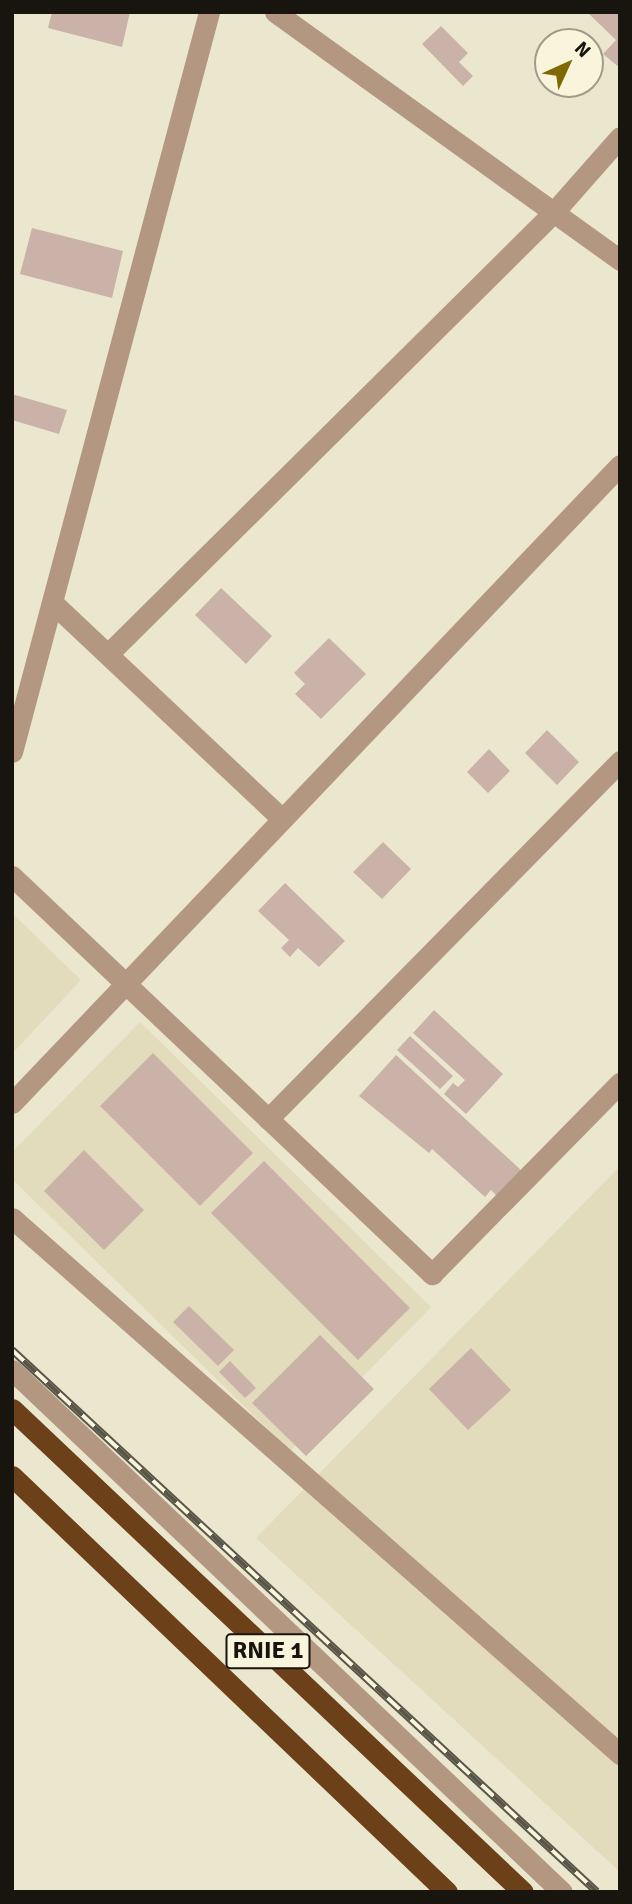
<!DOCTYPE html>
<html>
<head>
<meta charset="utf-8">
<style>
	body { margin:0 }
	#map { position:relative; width:632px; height:1904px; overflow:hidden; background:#ebe7cf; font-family:Signika,sans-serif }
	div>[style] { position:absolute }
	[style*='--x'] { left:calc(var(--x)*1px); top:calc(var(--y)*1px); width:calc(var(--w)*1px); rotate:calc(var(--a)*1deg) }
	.built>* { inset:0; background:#e2dcbc }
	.building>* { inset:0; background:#cbb2a8 }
	.minor>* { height:21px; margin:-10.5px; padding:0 10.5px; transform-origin:10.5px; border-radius:10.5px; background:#b39781 }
	.highway>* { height:21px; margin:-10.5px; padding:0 10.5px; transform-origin:10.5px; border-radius:10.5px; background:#6c4018 }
	.rail>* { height:8px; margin-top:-4px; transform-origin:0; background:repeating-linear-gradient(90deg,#f9f4dc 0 16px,#595649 0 32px); box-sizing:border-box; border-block:2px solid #595649 }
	span { translate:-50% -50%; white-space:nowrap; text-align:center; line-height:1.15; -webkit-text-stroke:7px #f9f4dc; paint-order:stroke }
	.shield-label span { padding:2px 5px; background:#f9f4dc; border:2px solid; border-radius:5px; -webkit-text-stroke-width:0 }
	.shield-label { font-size:24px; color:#17150d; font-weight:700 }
	.frame { position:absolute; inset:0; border:14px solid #17150d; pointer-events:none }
	.north { position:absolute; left:534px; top:28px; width:70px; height:70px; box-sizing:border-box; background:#f9f4dc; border:2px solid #9f9b89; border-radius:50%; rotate:45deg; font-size:19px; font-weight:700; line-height:28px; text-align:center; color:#17150d }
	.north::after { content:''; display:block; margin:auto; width:24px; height:32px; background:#7f6900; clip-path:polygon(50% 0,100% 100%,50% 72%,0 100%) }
</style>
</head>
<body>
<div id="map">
	<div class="built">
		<div style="clip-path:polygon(12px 913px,81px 980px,12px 1054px)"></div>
		<div style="clip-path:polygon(140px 1022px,431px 1307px,290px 1451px,12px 1179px,12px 1152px)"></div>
		<div style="clip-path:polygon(620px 1166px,620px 1872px,256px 1538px)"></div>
	</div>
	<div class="building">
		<div style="clip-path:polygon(52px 12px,87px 14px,130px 12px,122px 47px,48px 28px)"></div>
		<div style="clip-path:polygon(587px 12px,620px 12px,620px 68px,603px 54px,616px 40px)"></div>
		<div style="clip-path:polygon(441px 26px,468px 53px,459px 62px,473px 76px,463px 86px,422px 44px)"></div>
		<div style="clip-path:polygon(32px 228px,123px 251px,112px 298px,20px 274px)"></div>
		<div style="clip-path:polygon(12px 394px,67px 410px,59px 434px,12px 420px)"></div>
		<div style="clip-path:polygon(221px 588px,272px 636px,246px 664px,195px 615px)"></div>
		<div style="clip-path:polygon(329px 638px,366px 674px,321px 719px,295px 694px,305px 684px,294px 673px)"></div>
		<div style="clip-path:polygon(547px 730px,579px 762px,557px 785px,525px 753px)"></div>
		<div style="clip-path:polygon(489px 749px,510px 771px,488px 793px,467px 772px)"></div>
		<div style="clip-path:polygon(383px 842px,411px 869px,382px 899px,353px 872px)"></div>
		<div style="clip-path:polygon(285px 883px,345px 941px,319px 967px,298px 948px,290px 957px,281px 948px,289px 940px,258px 911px)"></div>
		<div style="clip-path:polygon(434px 1010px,503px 1074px,466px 1114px,444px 1094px,453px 1083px,458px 1087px,465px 1080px,413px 1033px)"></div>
		<div style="clip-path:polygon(410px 1036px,453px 1076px,440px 1089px,397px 1050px)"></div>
		<div style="clip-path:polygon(153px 1053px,253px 1153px,200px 1206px,100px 1106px)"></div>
		<div style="clip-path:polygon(396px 1055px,522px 1171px,498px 1197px,491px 1190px,485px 1197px,432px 1149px,429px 1153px,359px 1096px)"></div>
		<div style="clip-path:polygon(84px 1150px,144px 1210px,104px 1250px,44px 1191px)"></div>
		<div style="clip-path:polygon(264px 1161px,410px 1308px,358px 1360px,211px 1213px)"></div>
		<div style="clip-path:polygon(189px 1306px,234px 1350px,218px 1366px,173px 1322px)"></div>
		<div style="clip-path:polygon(320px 1335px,374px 1389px,306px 1456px,252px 1403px)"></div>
		<div style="clip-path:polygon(471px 1348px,511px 1390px,468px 1430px,429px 1389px)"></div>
		<div style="clip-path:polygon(230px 1361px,256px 1388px,245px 1398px,219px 1372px)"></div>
	</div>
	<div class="minor">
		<div style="--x:275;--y:12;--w:425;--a:35.7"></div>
		<div style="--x:55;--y:605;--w:312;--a:43.3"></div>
		<div style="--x:109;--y:653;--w:625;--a:-44.74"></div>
		<div style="--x:553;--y:213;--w:101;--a:-48.6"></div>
		<div style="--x:12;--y:752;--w:766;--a:-75.09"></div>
		<div style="--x:12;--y:876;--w:579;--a:43.46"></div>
		<div style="--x:432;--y:1274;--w:268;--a:-45.5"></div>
		<div style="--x:12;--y:1103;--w:881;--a:-46.38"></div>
		<div style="--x:268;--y:1119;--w:502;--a:-45.48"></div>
		<div style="--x:12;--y:1218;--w:811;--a:41.4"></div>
		<div style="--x:12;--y:1370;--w:758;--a:43.5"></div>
	</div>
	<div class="highway">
		<div style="--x:12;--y:1409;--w:703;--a:43.39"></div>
		<div style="--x:12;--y:1476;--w:602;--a:43.72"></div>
	</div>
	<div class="rail">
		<div style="--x:12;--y:1350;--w:797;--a:42.81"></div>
	</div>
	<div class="shield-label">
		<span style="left:268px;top:1651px">RNIE 1</span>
	</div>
	<div class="frame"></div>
	<div class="north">N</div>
</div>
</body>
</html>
